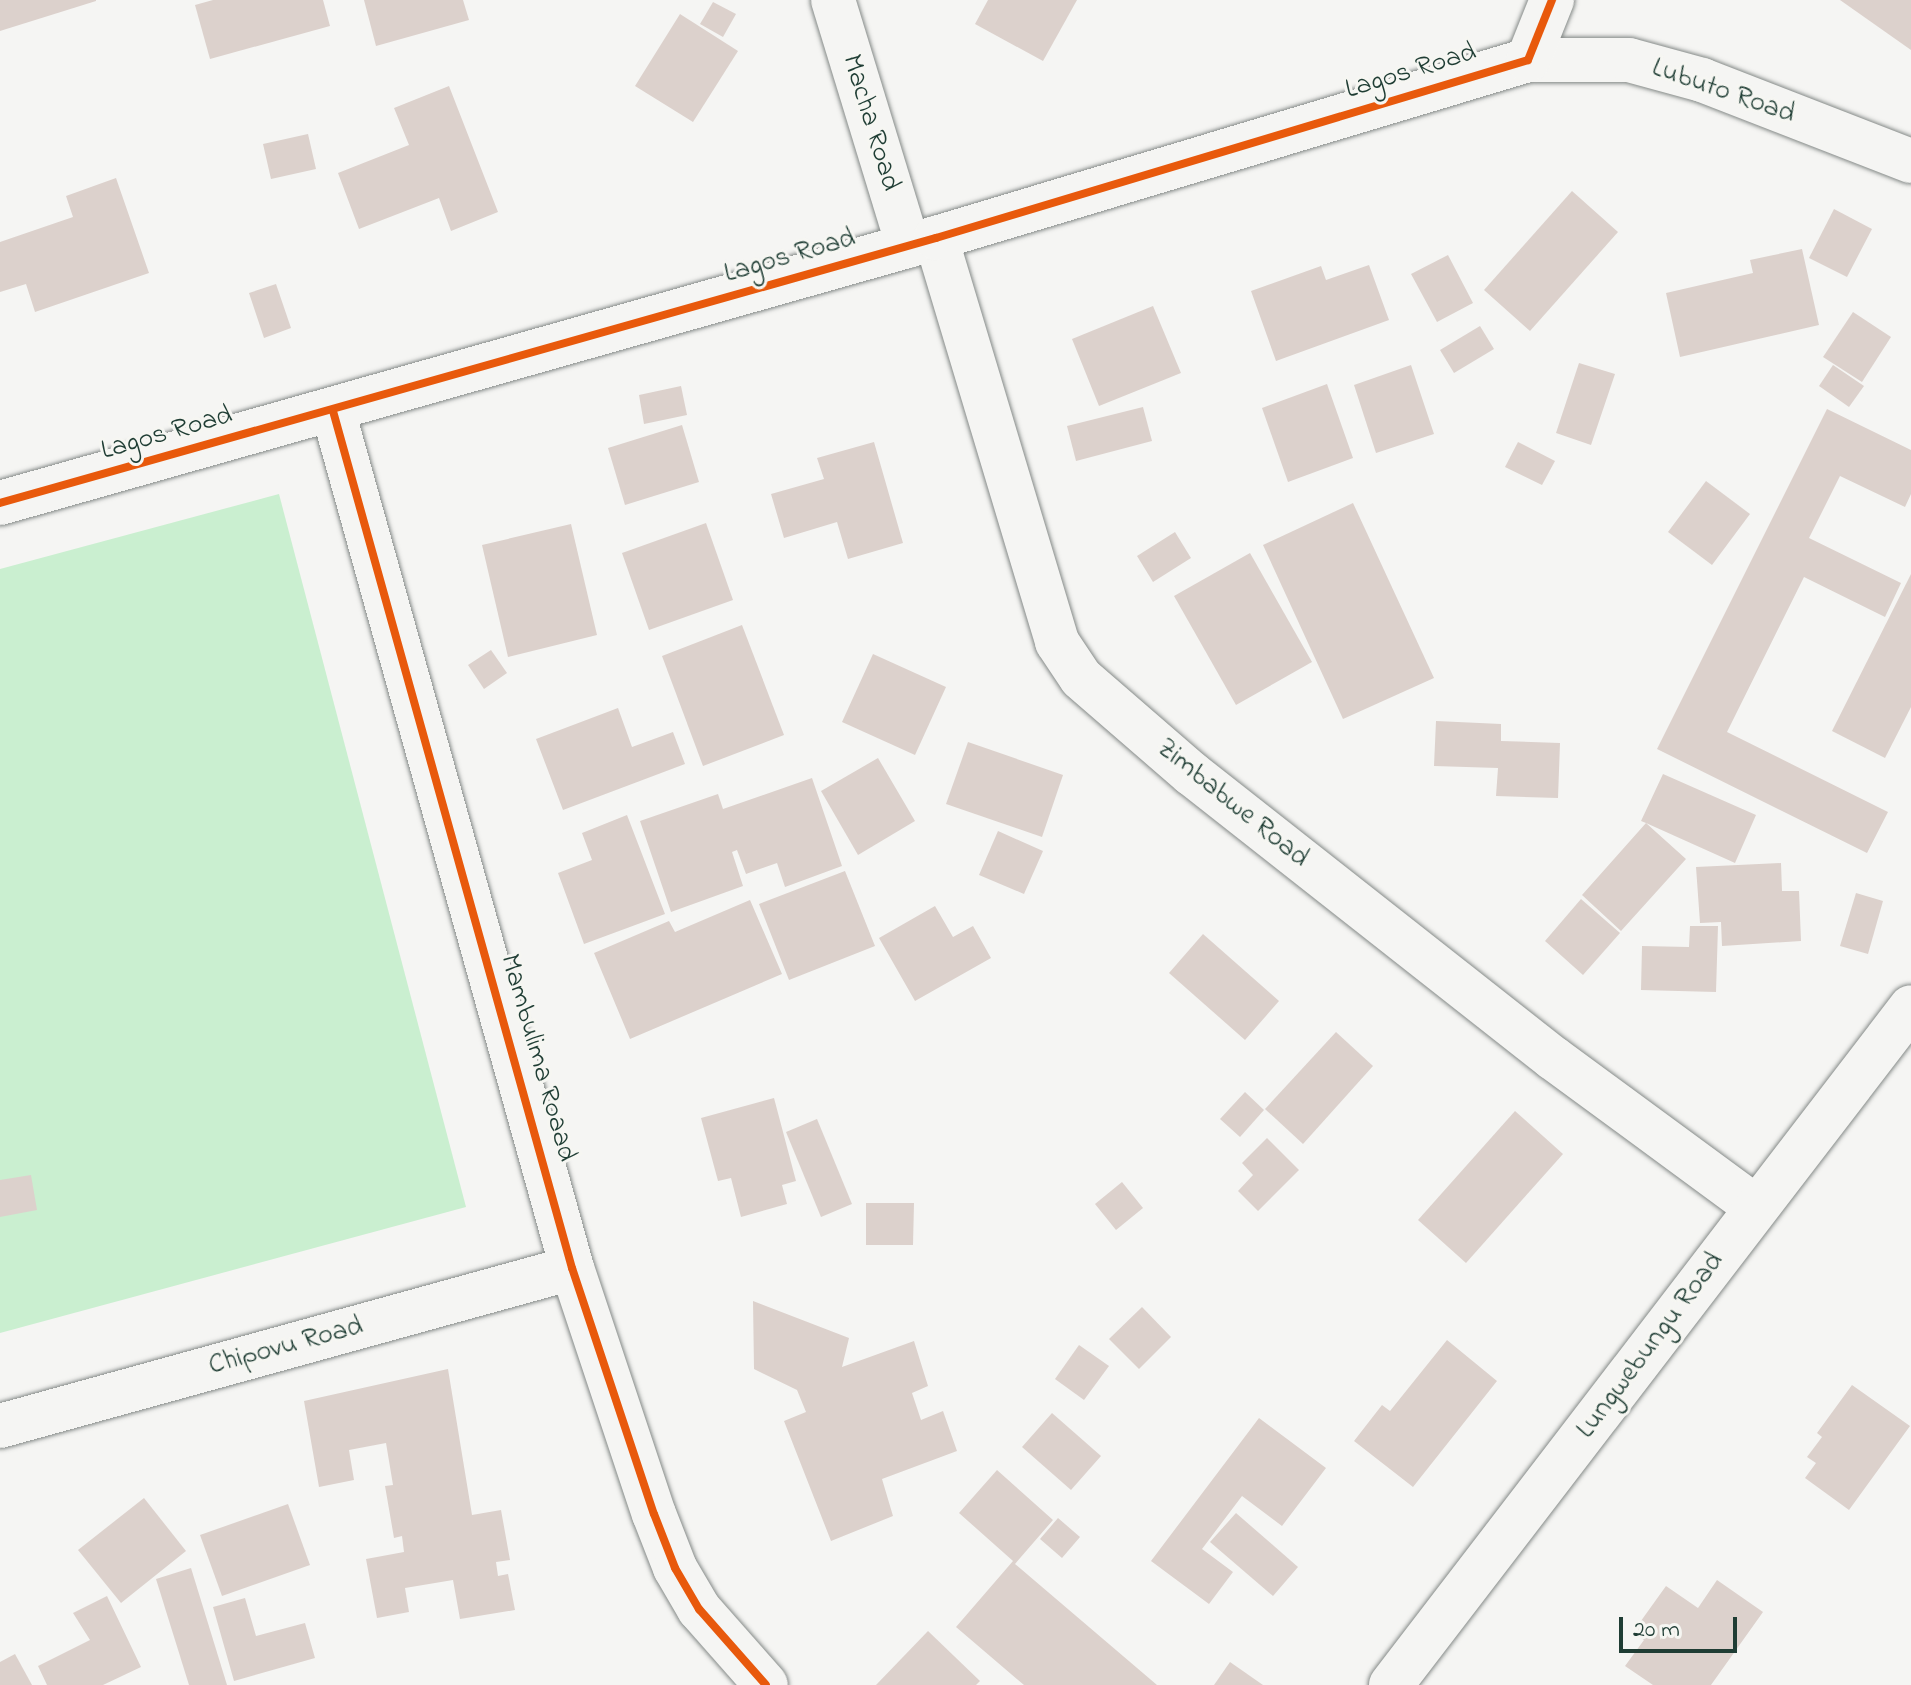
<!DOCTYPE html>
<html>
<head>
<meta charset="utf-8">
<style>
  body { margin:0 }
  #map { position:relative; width:1911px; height:1685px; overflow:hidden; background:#f5f5f3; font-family:"Indie Flower",sans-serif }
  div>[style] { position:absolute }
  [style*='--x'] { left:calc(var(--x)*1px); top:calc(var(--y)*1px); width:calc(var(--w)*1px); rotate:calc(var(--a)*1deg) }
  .green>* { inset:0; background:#caefd0 }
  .building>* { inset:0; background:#dcd1cc }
  .roads { filter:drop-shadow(0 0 2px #858a88) drop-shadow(0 0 2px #858a88) }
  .street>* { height:44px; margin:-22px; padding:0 22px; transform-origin:22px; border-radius:22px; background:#f5f5f3 }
  .cycleway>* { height:8px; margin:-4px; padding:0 4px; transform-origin:4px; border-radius:4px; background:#e8590c }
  span { translate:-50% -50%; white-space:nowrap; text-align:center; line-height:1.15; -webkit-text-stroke:6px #f6f6f2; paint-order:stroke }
  .street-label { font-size:28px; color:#1f3d34 }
  .scale { position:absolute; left:1619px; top:1617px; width:118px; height:36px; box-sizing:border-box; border:4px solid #1f3d34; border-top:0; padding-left:10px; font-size:24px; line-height:28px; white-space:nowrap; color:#1f3d34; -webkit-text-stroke:6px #f6f6f2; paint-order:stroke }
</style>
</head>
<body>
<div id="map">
  <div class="green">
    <div style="clip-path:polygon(279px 494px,466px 1207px,0 1333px,0 569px)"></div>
  </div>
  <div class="building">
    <div style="clip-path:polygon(0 0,96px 0,96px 1px,0 31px)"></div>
    <div style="clip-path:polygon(213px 0,323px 0,330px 26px,210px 59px,195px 5px)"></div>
    <div style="clip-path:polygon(364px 0,463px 0,469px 20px,376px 46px)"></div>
    <div style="clip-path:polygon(988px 0,1077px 0,1043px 61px,975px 24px)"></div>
    <div style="clip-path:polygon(1840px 0,1911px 0,1911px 50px)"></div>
    <div style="clip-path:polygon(713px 2px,736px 14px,723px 37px,700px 24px)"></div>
    <div style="clip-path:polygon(680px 14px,738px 51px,693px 122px,635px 86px)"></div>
    <div style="clip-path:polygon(449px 86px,498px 212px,451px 231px,439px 198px,359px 229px,338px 173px,409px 145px,394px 108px)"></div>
    <div style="clip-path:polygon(308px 134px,316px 169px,271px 179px,263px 144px)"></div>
    <div style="clip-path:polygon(116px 178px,149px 273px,35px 312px,26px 284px,0 292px,0 242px,73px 217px,66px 196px)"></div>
    <div style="clip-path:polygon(1572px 191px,1618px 232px,1530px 331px,1484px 290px)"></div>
    <div style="clip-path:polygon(1834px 209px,1872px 229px,1847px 277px,1809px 258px)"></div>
    <div style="clip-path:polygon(1802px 249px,1819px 325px,1680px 357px,1666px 293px,1753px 273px,1750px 260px)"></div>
    <div style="clip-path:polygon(1448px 255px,1473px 303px,1437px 322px,1411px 274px)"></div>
    <div style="clip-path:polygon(1369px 265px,1389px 320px,1276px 361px,1251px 291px,1321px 266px,1326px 280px)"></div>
    <div style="clip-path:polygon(276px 284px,291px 328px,264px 338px,249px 293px)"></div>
    <div style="clip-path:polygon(1153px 306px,1181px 373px,1099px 406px,1072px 339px)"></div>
    <div style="clip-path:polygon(1853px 312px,1891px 337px,1862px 382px,1823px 357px)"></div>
    <div style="clip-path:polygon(1480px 326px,1494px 349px,1454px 373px,1440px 350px)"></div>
    <div style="clip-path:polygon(1579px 363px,1615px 374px,1591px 445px,1556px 433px)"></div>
    <div style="clip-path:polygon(1411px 365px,1434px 434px,1376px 453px,1354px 385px)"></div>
    <div style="clip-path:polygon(1833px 365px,1864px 386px,1849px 407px,1819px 386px)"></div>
    <div style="clip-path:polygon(1327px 384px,1353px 458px,1288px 482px,1262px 408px)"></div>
    <div style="clip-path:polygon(681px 386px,687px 415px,644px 424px,639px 395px)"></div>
    <div style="clip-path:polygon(1143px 407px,1152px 441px,1076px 461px,1067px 426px)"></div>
    <div style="clip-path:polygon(1827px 409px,1911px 450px,1911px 494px,1905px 507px,1840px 476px,1809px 538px,1901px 583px,1885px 617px,1804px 577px,1727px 732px,1888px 812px,1867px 853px,1657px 749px)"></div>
    <div style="clip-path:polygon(682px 425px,699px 482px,625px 505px,608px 448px)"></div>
    <div style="clip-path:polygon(874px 442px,903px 543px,848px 559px,837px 522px,784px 538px,771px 494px,824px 479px,817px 458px)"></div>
    <div style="clip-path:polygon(1518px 442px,1555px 461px,1542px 485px,1505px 467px)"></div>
    <div style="clip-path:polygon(1706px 481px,1750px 514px,1712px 565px,1668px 532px)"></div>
    <div style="clip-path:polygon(1353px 503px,1434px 678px,1343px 719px,1263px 545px)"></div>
    <div style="clip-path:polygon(706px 523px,733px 600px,649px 630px,622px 553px)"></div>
    <div style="clip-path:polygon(571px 524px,597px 635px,508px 657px,482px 545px)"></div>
    <div style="clip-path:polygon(1175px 532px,1191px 558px,1153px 582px,1137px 556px)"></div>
    <div style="clip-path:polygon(1250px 553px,1312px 662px,1236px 705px,1174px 596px)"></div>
    <div style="clip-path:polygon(1911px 574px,1911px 707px,1885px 758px,1832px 731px)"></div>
    <div style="clip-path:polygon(742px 625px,784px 735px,703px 766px,662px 656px)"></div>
    <div style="clip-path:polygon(491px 650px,507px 673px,484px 689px,468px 665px)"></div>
    <div style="clip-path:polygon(873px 654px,946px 687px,915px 755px,842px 722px)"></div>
    <div style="clip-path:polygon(618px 708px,632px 747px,673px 732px,685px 764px,563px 810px,536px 739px)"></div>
    <div style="clip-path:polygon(1436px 721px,1501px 724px,1501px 741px,1560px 743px,1558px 798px,1496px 796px,1498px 768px,1434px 766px)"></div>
    <div style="clip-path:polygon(968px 742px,1063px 775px,1042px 837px,946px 804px)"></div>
    <div style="clip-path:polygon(878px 758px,915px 821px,858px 855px,821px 791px)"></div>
    <div style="clip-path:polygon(1663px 774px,1756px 815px,1735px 863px,1646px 823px,1686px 859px,1621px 931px,1582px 895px,1646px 823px,1641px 821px)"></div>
    <div style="clip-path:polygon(812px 778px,842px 866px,785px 887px,777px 863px,746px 874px,737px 850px,732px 852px,743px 886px,671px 912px,640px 821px,718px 794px,723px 809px)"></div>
    <div style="clip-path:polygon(627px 815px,665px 914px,584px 944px,558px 873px,592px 860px,582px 833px)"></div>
    <div style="clip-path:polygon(998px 831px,1043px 851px,1024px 894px,979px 875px)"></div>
    <div style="clip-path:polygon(1781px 863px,1782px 891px,1799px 891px,1801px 941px,1722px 946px,1721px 922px,1700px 923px,1696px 867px)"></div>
    <div style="clip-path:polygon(845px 871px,875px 946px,789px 980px,759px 904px)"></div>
    <div style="clip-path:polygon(1856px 893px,1883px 901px,1868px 954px,1840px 946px)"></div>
    <div style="clip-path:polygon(1581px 899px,1620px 933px,1583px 975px,1545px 941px)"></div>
    <div style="clip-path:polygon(750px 900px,782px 974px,630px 1039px,594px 953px,669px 921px,675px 932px)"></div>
    <div style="clip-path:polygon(935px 906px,953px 937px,973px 926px,991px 958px,915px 1001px,879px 938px)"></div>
    <div style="clip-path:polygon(1690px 926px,1718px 926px,1716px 992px,1641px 990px,1642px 946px,1689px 947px)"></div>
    <div style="clip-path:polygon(1203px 934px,1279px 1001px,1245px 1040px,1169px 973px)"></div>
    <div style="clip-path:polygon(1336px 1032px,1373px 1066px,1303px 1144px,1265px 1109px)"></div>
    <div style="clip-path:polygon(1245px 1092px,1264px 1110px,1240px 1137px,1220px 1119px)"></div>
    <div style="clip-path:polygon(774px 1098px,796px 1181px,782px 1185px,787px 1204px,741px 1217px,731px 1178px,718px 1181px,701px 1118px)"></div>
    <div style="clip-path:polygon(1515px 1111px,1563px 1154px,1466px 1263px,1418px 1220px)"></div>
    <div style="clip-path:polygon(817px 1119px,852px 1204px,821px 1217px,786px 1132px)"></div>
    <div style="clip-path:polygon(1267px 1138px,1299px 1170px,1258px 1211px,1238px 1191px,1253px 1175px,1242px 1163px)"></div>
    <div style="clip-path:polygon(31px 1175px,37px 1210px,0 1217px,0 1180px)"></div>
    <div style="clip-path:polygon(1122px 1182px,1143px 1208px,1116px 1230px,1095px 1204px)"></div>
    <div style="clip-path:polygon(866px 1203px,914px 1203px,913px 1245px,866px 1245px)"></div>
    <div style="clip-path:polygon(753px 1301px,849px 1338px,842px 1367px,914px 1341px,928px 1386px,912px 1393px,921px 1420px,943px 1411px,957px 1451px,882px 1479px,893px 1516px,831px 1541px,784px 1421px,806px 1412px,797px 1390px,754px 1369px)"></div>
    <div style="clip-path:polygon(1142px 1307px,1171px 1337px,1139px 1369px,1109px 1339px)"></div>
    <div style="clip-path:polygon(1447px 1340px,1497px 1381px,1413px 1487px,1354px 1441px,1382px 1405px,1390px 1411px)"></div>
    <div style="clip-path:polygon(1079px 1345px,1109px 1366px,1084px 1400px,1055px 1379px)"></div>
    <div style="clip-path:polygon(448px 1369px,472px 1515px,501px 1510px,510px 1560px,496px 1562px,498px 1576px,508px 1574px,515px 1610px,460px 1619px,453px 1580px,405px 1588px,409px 1612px,377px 1618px,366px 1559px,404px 1552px,402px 1536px,394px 1538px,385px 1486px,393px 1485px,386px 1443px,349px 1450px,354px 1480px,319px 1487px,304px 1401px)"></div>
    <div style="clip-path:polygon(1852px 1385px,1910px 1426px,1849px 1510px,1805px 1478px,1816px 1463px,1807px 1457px,1822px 1437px,1817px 1433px)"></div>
    <div style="clip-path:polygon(1052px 1413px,1101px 1456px,1071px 1490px,1022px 1447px)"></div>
    <div style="clip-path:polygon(1259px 1418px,1326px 1468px,1282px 1526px,1242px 1496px,1202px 1549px,1233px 1572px,1209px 1604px,1151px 1561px)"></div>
    <div style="clip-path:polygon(997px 1470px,1053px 1520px,1015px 1564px,1157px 1685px,1024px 1685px,956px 1627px,1013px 1561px,959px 1513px)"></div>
    <div style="clip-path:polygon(144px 1498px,186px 1551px,121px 1603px,78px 1550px)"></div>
    <div style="clip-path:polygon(288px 1504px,310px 1565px,222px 1596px,200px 1535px)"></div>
    <div style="clip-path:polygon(1236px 1513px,1298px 1567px,1273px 1596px,1210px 1542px)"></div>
    <div style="clip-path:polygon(1058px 1518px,1080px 1537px,1062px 1558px,1040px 1539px)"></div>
    <div style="clip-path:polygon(191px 1568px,227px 1685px,189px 1685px,156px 1579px)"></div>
    <div style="clip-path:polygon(1717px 1580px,1763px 1612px,1711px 1685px,1653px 1685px,1625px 1666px,1644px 1640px,1633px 1632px,1666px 1586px,1698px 1608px)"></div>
    <div style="clip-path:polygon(107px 1596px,141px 1667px,103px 1685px,47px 1685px,38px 1666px,90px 1640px,73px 1613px)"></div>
    <div style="clip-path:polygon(245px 1598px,256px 1636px,305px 1623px,315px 1658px,234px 1681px,213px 1607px)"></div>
    <div style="clip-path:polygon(928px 1631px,980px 1681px,976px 1685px,876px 1685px)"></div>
    <div style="clip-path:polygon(15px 1654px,32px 1685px,0 1685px,0 1662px)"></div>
    <div style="clip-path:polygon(1230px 1662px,1263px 1685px,1214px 1685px)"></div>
  </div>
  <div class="roads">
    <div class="street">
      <div style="--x:833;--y:0;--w:257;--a:73"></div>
      <div style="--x:1528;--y:60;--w:101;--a:0"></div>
      <div style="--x:1629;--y:60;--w:76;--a:15.3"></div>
      <div style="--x:1702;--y:80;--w:224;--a:21.2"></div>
      <div style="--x:936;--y:238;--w:422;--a:73.3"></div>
      <div style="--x:1057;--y:642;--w:43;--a:56.3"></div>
      <div style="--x:1081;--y:678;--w:147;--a:40.9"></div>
      <div style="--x:1192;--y:774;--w:459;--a:38.2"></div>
      <div style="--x:1553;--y:1058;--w:252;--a:36.3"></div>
      <div style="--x:333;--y:411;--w:890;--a:74.42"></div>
      <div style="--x:572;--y:1268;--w:259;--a:71.6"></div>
      <div style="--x:654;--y:1514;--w:58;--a:68.7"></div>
      <div style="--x:675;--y:1568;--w:48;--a:59.7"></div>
      <div style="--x:699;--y:1609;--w:101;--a:48.6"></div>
      <div style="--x:0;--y:503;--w:973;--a:-15.81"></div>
      <div style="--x:936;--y:238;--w:618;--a:-16.73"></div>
      <div style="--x:1528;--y:60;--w:65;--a:-68.2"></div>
      <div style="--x:0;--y:1426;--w:593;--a:-15.44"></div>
      <div style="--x:1391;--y:1685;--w:854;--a:-52.51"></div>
    </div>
  </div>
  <div class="cycleway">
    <div style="--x:333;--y:411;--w:890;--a:74.42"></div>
    <div style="--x:572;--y:1268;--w:259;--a:71.6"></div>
    <div style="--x:654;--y:1514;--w:58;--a:68.7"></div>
    <div style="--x:675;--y:1568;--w:48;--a:59.7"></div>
    <div style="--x:699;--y:1609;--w:101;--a:48.6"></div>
    <div style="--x:0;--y:503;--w:973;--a:-15.81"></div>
    <div style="--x:936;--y:238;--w:618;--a:-16.73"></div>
    <div style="--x:1528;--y:60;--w:65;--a:-68.2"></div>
  </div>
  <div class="street-label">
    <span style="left:1411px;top:72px;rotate:-17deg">Lagos Road</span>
    <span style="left:1723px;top:92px;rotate:19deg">Lubuto Road</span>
    <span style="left:870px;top:123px;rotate:73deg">Macha Road</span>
    <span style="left:790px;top:257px;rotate:-16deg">Lagos Road</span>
    <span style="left:167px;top:434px;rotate:-16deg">Lagos Road</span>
    <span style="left:1232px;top:804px;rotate:39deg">Zimbabwe Road</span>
    <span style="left:537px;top:1058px;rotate:74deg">Mambulima Roaad</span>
    <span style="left:1651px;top:1346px;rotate:-53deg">Lungwebungu Road</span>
    <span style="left:286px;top:1347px;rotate:-15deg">Chipovu Road</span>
  </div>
  <div class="scale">20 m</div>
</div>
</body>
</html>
